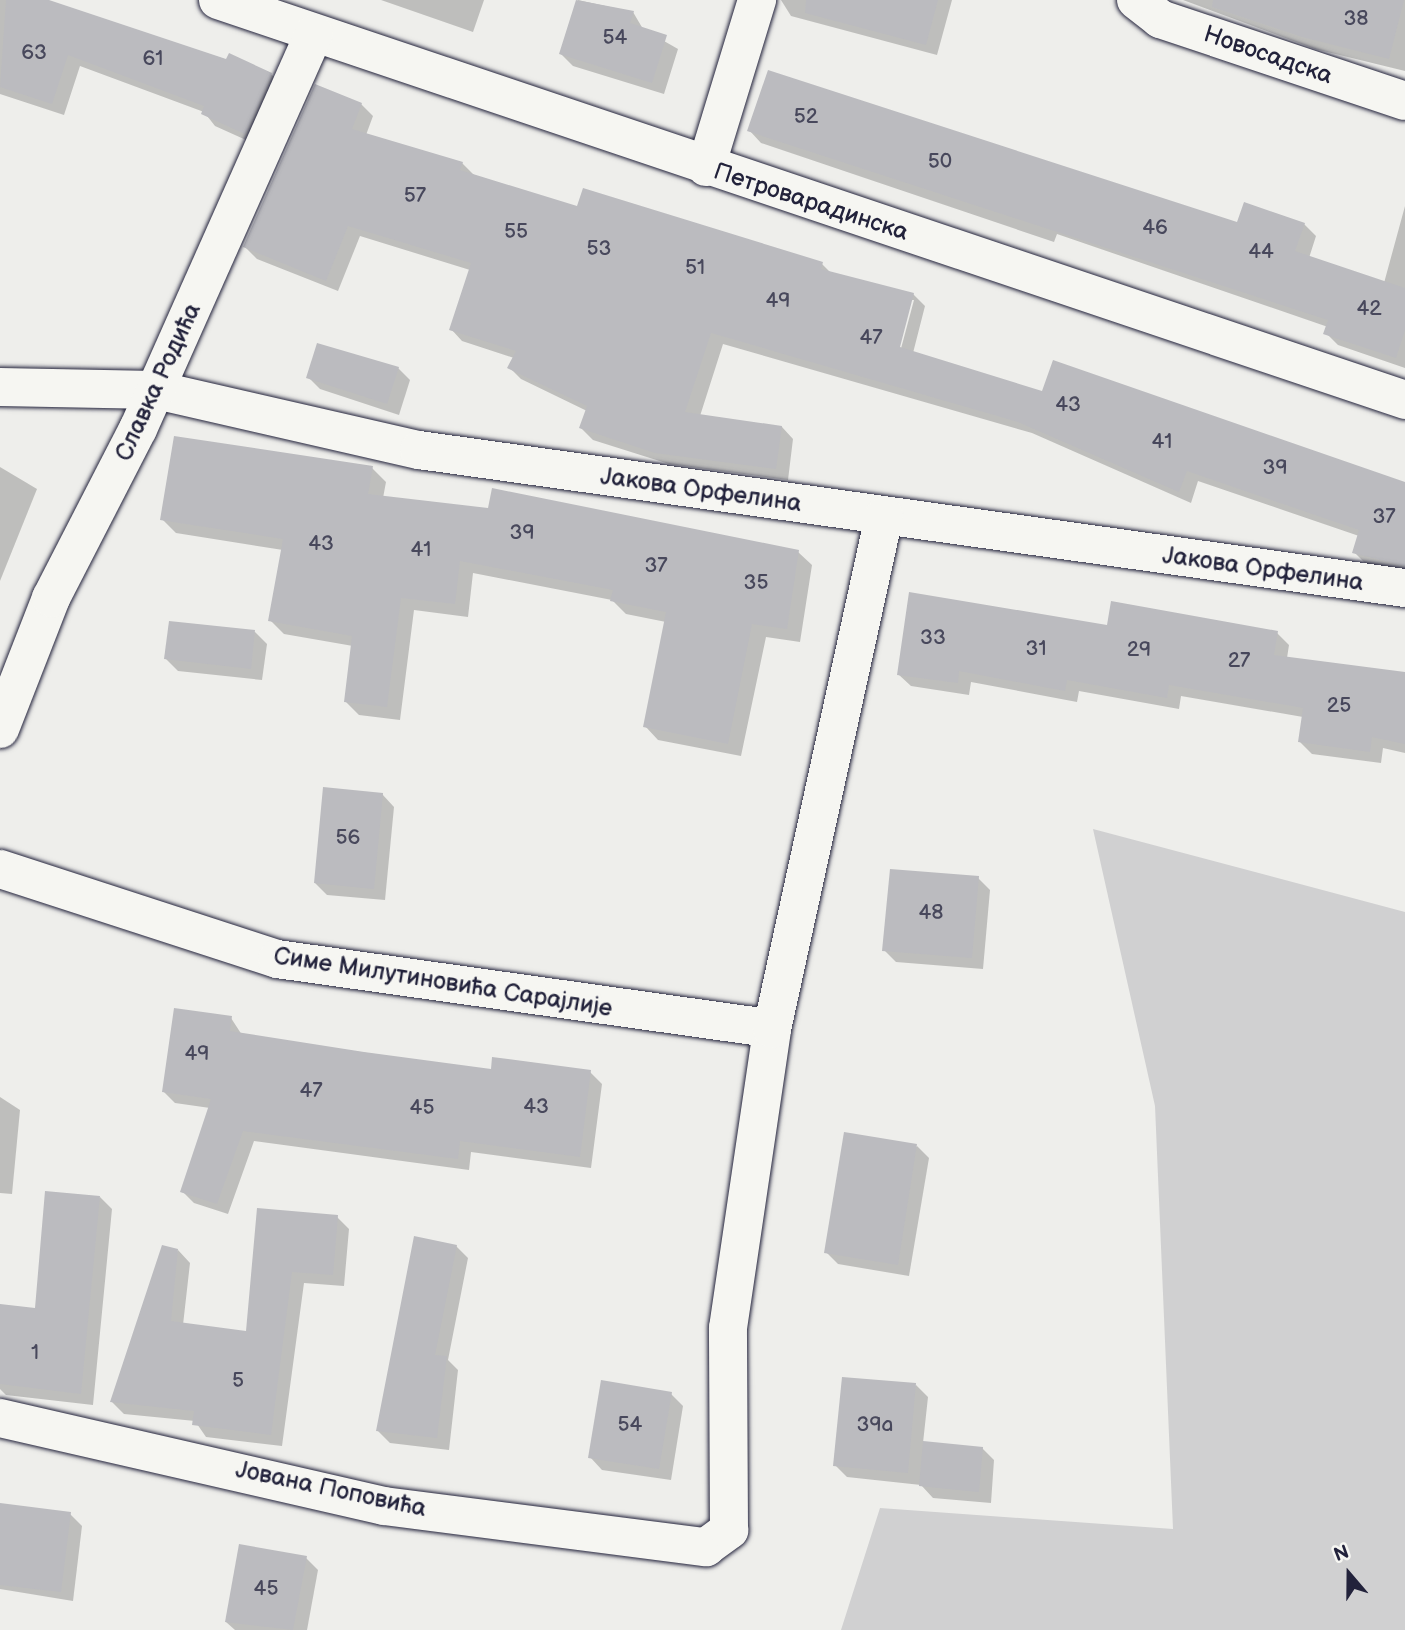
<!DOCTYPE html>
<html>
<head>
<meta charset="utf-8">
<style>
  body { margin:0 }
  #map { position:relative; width:1405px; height:1630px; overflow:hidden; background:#eeeeeb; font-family:"Balsamiq Sans",sans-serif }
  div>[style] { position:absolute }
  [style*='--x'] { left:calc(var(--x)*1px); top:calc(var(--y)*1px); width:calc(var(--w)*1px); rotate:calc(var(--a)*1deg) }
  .green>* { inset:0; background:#d0d0d1 }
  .shadow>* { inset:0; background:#0003 }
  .building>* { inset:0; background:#bbbbbf }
  .roads { filter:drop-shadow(0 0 2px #22223b) drop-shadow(0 0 2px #22223b) }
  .minor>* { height:38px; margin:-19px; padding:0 19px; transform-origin:19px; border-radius:19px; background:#f6f6f2 }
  span { translate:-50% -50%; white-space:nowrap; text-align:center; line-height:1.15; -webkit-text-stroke:5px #f6f6f2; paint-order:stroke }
  .number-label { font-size:21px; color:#48485c }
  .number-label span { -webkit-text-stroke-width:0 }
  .street-label { font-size:24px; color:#22223b }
  .north { position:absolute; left:1314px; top:1539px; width:70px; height:70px; -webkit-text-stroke:5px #f6f6f2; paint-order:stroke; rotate:340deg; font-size:19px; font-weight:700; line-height:28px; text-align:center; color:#22223b }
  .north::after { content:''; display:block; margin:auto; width:24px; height:32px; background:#22223b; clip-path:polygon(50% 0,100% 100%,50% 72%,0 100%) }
</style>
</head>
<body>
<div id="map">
  <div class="green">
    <div style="clip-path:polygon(1093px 829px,1405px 912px,1405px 1630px,841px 1630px,880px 1508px,1173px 1529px,1155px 1106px)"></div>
  </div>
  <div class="shadow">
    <div style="clip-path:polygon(0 0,41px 0,271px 74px,283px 86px,257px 145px,215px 126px,204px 112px,80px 66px,64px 115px,0 94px)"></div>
    <div style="clip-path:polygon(381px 0,484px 0,473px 32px)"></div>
    <div style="clip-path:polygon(578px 0,633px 12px,643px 29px,678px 49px,664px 94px,573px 66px,561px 54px)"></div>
    <div style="clip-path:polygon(781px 0,952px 0,937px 55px,791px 16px)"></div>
    <div style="clip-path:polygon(1183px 0,1405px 0,1405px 71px,1315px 49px)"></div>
    <div style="clip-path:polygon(evenodd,361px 104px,373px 116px,366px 135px,462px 163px,474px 175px,578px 208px,822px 264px,832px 274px,913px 294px,925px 306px,913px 353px,1043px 393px,1405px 483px,1405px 576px,1366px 564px,1354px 552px,1359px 536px,1198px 481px,1191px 503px,1032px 433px,723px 344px,700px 416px,782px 427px,793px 439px,788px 480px,669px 464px,593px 440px,581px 428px,587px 411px,521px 379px,509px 367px,514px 358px,462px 341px,451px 329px,470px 270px,360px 236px,338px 291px,257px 259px,245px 247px,361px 104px,910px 300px,914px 300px,899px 356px,896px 355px,910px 300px)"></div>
    <div style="clip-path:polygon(749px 130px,1238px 224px,1304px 224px,1316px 236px,1309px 258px,1384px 283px,1405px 206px,1405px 368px,1338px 345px,1326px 333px,1328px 327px,1057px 234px,1054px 242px,761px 143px)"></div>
    <div style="clip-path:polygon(398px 368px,410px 380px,399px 415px,320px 389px,308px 377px)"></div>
    <div style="clip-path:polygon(0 467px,37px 489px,0 581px)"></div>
    <div style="clip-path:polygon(372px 468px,386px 482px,383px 498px,798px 552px,812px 565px,800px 642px,766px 637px,741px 756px,658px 740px,645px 726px,666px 622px,626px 614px,612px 600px,473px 573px,468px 617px,414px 610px,400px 720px,359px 715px,346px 702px,353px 646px,284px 634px,270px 620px,283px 550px,176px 533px,162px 519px)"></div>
    <div style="clip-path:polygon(1109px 627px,1277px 633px,1289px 645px,1287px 658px,1405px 675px,1405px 753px,1383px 748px,1381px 763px,1312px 754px,1300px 742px,1303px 717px,1181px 696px,1179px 709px,1079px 691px,1077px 702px,971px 682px,969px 695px,911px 686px,898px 674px)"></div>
    <div style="clip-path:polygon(255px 632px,267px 644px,262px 680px,178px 671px,166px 659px)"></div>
    <div style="clip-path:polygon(382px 794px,394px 807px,385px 900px,327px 895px,315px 883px)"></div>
    <div style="clip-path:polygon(978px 878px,990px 890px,983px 969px,896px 962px,884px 950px)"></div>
    <div style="clip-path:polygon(231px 1018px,242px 1035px,492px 1071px,590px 1072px,602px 1084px,591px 1168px,471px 1152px,469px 1170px,254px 1141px,228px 1214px,194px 1203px,182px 1191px,210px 1108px,175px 1103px,163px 1091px)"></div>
    <div style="clip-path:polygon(0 1097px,20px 1110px,12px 1194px,0 1193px)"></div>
    <div style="clip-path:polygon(917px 1146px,929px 1158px,909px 1276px,838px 1264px,826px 1252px)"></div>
    <div style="clip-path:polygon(100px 1197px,112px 1209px,93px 1405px,6px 1395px,0 1389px,0 1336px,36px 1310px)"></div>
    <div style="clip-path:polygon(258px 1210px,337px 1217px,349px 1229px,344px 1286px,304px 1283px,282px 1446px,206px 1437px,195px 1421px,124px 1414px,112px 1402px,178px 1250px,190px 1263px,183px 1325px,247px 1333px)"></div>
    <div style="clip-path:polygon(456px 1246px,468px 1258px,448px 1360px,458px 1370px,449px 1450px,390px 1443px,378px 1431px)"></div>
    <div style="clip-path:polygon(916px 1385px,928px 1397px,923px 1443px,982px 1448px,994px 1460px,991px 1503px,933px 1498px,921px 1485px,847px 1477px,835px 1465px)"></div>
    <div style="clip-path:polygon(671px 1394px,683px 1406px,671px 1480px,602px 1470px,590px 1457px)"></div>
    <div style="clip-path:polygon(0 1505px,70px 1514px,82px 1526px,73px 1601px,0 1589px)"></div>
    <div style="clip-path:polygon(306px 1558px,318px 1570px,307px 1630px,235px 1630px,226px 1622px)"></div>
  </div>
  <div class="building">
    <div style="clip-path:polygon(6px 0,49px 0,226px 59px,229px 53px,272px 73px,245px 134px,201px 114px,204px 106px,68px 55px,52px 104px,0 87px)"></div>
    <div style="clip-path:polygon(576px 0,634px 11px,630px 23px,667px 35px,652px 83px,559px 54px)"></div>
    <div style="clip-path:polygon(806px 0,938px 0,926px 45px,805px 13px)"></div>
    <div style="clip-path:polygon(1213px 0,1404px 0,1389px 59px,1302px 37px,1212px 7px)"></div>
    <div style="clip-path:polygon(768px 70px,1237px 222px,1244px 202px,1305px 223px,1295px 251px,1405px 288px,1405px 330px,1396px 358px,1323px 334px,1328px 320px,747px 131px)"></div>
    <div style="clip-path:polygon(315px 84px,362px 103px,352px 129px,463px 162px,460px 170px,577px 206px,583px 188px,823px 262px,821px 269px,914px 293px,900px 347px,1042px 391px,1053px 360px,1405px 482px,1405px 566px,1352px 553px,1359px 530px,1187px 471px,1179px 492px,1018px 422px,711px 333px,685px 412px,782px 426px,776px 469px,655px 453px,579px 428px,587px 406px,507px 368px,516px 351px,449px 330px,471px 263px,348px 226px,326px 281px,243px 247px)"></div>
    <div style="clip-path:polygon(317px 343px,399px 367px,387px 404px,306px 378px)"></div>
    <div style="clip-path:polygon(174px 436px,373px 466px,368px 494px,488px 508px,492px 488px,799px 550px,787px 629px,752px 624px,728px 744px,643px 727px,666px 612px,610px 601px,613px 590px,460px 561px,455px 604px,401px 598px,387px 707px,344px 702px,352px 636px,268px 621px,283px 539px,160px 520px)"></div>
    <div style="clip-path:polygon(909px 592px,1107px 625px,1111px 601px,1278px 631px,1274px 655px,1405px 672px,1405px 744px,1372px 737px,1370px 752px,1298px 742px,1303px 708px,1169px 685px,1167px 698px,1067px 680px,1065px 691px,959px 671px,958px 683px,897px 675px)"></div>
    <div style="clip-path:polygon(169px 621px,255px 630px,251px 669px,164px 659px)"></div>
    <div style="clip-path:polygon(323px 787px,383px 793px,374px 889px,314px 883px)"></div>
    <div style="clip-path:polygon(890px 869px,979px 876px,972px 958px,882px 951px)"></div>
    <div style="clip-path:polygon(174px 1008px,232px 1016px,230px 1031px,364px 1052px,491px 1069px,492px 1057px,591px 1070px,580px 1157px,460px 1141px,458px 1159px,243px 1131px,217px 1204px,180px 1192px,211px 1099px,162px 1092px)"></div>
    <div style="clip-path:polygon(844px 1132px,917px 1144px,898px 1265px,824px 1253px)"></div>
    <div style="clip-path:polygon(45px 1191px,100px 1196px,81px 1394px,0 1384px,0 1304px,35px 1308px)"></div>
    <div style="clip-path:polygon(257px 1208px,338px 1215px,333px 1275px,292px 1272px,271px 1435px,192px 1425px,194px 1411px,110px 1402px,162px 1245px,178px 1249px,171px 1321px,246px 1331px)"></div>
    <div style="clip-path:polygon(414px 1236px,457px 1245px,435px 1355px,447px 1356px,437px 1438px,376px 1431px)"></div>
    <div style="clip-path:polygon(842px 1377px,916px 1383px,908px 1473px,833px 1466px)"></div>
    <div style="clip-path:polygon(601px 1380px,672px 1392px,659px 1469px,588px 1458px)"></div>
    <div style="clip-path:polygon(923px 1441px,983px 1447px,979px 1492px,919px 1486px)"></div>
    <div style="clip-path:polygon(0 1503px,71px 1512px,61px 1592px,0 1585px)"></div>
    <div style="clip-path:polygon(239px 1544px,307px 1556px,293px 1630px,225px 1622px)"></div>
  </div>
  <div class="roads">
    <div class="minor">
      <div style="--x:218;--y:0;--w:1253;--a:18.62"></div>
      <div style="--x:1136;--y:0;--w:31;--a:38"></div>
      <div style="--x:1160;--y:19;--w:258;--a:18.5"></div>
      <div style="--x:706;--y:167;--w:175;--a:-73"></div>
      <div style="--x:0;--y:387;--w:156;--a:1.1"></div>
      <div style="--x:156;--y:390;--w:270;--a:12.9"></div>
      <div style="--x:419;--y:450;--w:996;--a:7.97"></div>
      <div style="--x:0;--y:729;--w:141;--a:-68.7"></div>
      <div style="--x:51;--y:598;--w:190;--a:-62.8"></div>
      <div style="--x:138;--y:429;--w:433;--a:-66"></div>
      <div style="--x:0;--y:869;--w:291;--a:18"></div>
      <div style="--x:277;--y:959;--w:500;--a:8"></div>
      <div style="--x:0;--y:1418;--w:394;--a:12.9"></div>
      <div style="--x:384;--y:1506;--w:325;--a:7.3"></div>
      <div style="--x:706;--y:1547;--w:29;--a:-36"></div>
      <div style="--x:729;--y:1530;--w:202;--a:-90.3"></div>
      <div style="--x:728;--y:1328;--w:302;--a:-81.6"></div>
      <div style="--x:772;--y:1029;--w:525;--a:-77.68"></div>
    </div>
  </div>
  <div class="number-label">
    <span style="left:1356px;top:19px">38</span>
    <span style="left:615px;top:38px">54</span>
    <span style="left:34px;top:53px">63</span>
    <span style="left:153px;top:59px">61</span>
    <span style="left:806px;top:117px">52</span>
    <span style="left:940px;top:162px">50</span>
    <span style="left:415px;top:196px">57</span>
    <span style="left:1155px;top:228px">46</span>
    <span style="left:516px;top:232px">55</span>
    <span style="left:599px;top:249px">53</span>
    <span style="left:1261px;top:252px">44</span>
    <span style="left:695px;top:268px">51</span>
    <span style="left:778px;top:301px">49</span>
    <span style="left:1369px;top:309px">42</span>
    <span style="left:871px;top:338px">47</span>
    <span style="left:1068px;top:405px">43</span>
    <span style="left:1162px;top:442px">41</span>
    <span style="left:1275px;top:468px">39</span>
    <span style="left:1384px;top:517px">37</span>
    <span style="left:522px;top:533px">39</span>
    <span style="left:321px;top:544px">43</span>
    <span style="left:421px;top:550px">41</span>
    <span style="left:656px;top:566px">37</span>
    <span style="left:756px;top:583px">35</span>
    <span style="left:933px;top:638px">33</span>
    <span style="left:1036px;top:649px">31</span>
    <span style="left:1139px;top:650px">29</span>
    <span style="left:1239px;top:661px">27</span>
    <span style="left:1339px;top:706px">25</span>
    <span style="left:348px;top:838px">56</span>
    <span style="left:931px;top:913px">48</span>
    <span style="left:197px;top:1054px">49</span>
    <span style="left:311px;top:1091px">47</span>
    <span style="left:536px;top:1107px">43</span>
    <span style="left:422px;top:1108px">45</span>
    <span style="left:35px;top:1353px">1</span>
    <span style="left:238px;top:1381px">5</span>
    <span style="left:630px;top:1425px">54</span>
    <span style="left:875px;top:1425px">39a</span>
    <span style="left:266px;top:1589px">45</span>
  </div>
  <div class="street-label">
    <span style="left:1268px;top:55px;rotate:19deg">Новосадска</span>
    <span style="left:811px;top:202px;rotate:18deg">Петроварадинска</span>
    <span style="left:158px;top:382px;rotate:-65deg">Славка Родића</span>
    <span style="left:701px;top:490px;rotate:8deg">Јакова Орфелина</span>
    <span style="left:1263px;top:569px;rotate:8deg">Јакова Орфелина</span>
    <span style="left:443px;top:982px;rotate:9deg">Симе Милутиновића Сарајлије</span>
    <span style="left:331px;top:1489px;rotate:12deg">Јована Поповића</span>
  </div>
  <div class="north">N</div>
</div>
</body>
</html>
